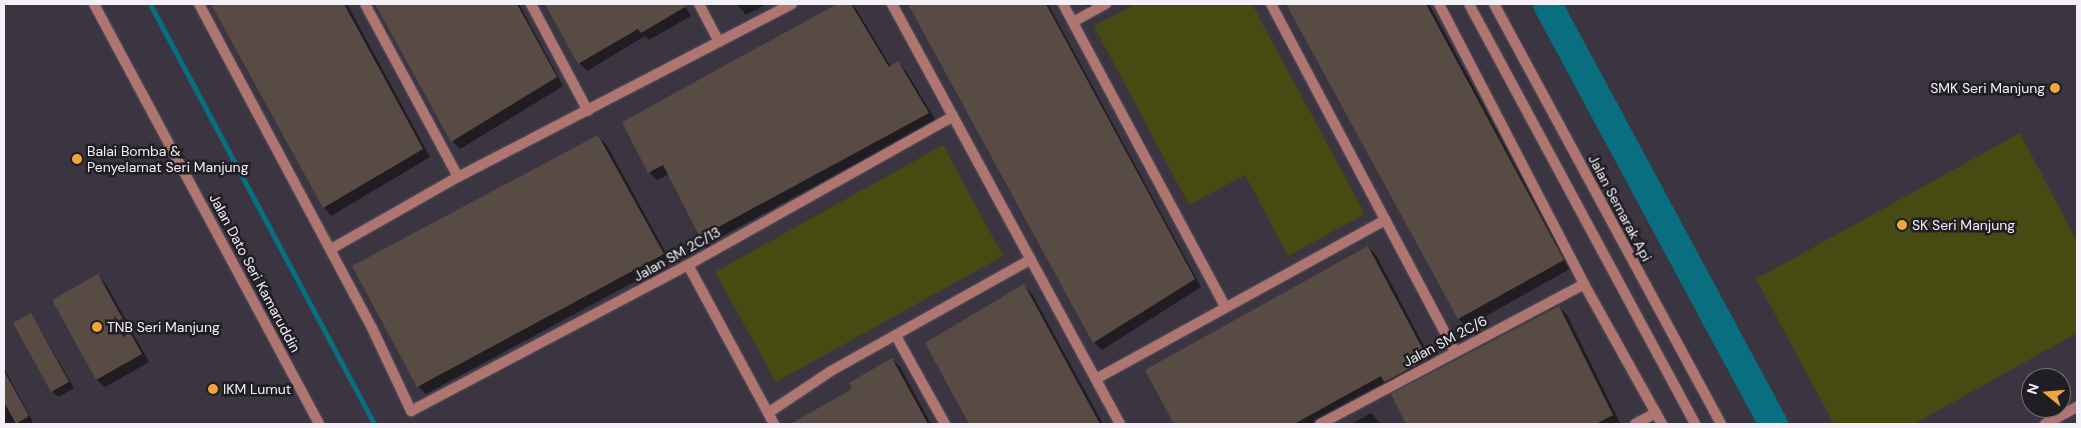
<!DOCTYPE html>
<html>
<head>
<meta charset="utf-8">
<style>
  body { margin:0 }
  #map { position:relative; width:2081px; height:428px; overflow:hidden; background:#3a3541; font-family:"DM Sans",sans-serif }
  div>[style] { position:absolute }
  [style*='--x'] { left:calc(var(--x)*1px); top:calc(var(--y)*1px); width:calc(var(--w)*1px); rotate:calc(var(--a)*1deg) }
  .green>* { inset:0; background:#474a11 }
  .shadow>* { inset:0; background:#0007 }
  .stream>* { height:5px; margin:-2.5px; padding:0 2.5px; transform-origin:2.5px; border-radius:2.5px; background:#096e80 }
  .river>* { height:29px; margin:-14.5px; padding:0 14.5px; transform-origin:14.5px; border-radius:14.5px; background:#096e80 }
  .building>* { inset:0; background:#584b44 }
  .roads { filter:drop-shadow(0 0 1px #58535e) drop-shadow(0 0 1px #58535e) }
  .minor>* { height:10px; margin:-5px; padding:0 5px; transform-origin:5px; border-radius:5px; background:#af7570 }
  .tertiary>* { height:10px; margin:-5px; padding:0 5px; transform-origin:5px; border-radius:5px; background:#af7570 }
  .dots>* { width:14px; height:14px; translate:-50% -50%; box-sizing:border-box; border:2px solid #201e23; border-radius:50% }
  span { translate:-50% -50%; white-space:nowrap; text-align:center; line-height:1.15; -webkit-text-stroke:5px #201e23; paint-order:stroke }
  .poi-label { font-size:14px; color:#f3f0f7 }
  .right { translate:-100% -50%; text-align:right }
  .left { translate:0 -50%; text-align:left }
  .street-label { font-size:14px; color:#f3f0f7 }
  .frame { position:absolute; inset:0; border:5px solid #f3f0f7; pointer-events:none }
  .north { position:absolute; left:2021px; top:368px; width:50px; height:50px; box-sizing:border-box; background:#201e23; border:1px solid #747278; border-radius:50%; rotate:287deg; font-size:14px; font-weight:700; line-height:20px; text-align:center; color:#f3f0f7 }
  .north::after { content:''; display:block; margin:auto; width:18px; height:22px; background:#efa73d; clip-path:polygon(50% 0,100% 100%,50% 72%,0 100%) }
</style>
</head>
<body>
<div id="map">
  <div class="green">
    <div style="clip-path:polygon(1135px 4px,1252px 4px,1365px 214px,1288px 256px,1245px 175px,1189px 205px,1094px 26px)"></div>
    <div style="clip-path:polygon(2020px 133px,2077px 242px,2077px 333px,1914px 424px,1834px 424px,1756px 279px)"></div>
    <div style="clip-path:polygon(943px 145px,1003px 256px,776px 382px,715px 272px)"></div>
  </div>
  <div class="shadow">
    <div style="clip-path:polygon(212px 4px,347px 4px,430px 157px,331px 216px,324px 208px)"></div>
    <div style="clip-path:polygon(377px 4px,519px 4px,563px 86px,460px 149px,452px 141px)"></div>
    <div style="clip-path:polygon(547px 4px,684px 4px,691px 16px,649px 40px,645px 36px,587px 71px,579px 63px)"></div>
    <div style="clip-path:polygon(737px 4px,767px 4px,746px 15px)"></div>
    <div style="clip-path:polygon(839px 4px,851px 4px,855px 7px,891px 67px,898px 63px,906px 71px,936px 121px,708px 244px,701px 236px,669px 174px,657px 180px,649px 172px,623px 122px)"></div>
    <div style="clip-path:polygon(910px 4px,1048px 4px,1201px 287px,1102px 350px,1094px 342px)"></div>
    <div style="clip-path:polygon(1085px 4px,1097px 4px,1089px 8px)"></div>
    <div style="clip-path:polygon(1287px 4px,1429px 4px,1571px 268px,1467px 327px,1459px 319px)"></div>
    <div style="clip-path:polygon(598px 136px,606px 144px,671px 262px,426px 394px,418px 386px,354px 266px)"></div>
    <div style="clip-path:polygon(1368px 247px,1376px 255px,1435px 367px,1316px 424px,1175px 424px,1147px 371px)"></div>
    <div style="clip-path:polygon(98px 276px,106px 284px,149px 362px,105px 387px,97px 380px,54px 301px)"></div>
    <div style="clip-path:polygon(1024px 286px,1032px 294px,1103px 424px,970px 424px,927px 343px)"></div>
    <div style="clip-path:polygon(1559px 307px,1567px 315px,1620px 423px,1408px 424px,1392px 395px)"></div>
    <div style="clip-path:polygon(31px 314px,74px 388px,58px 397px,52px 391px)"></div>
    <div style="clip-path:polygon(892px 359px,900px 367px,931px 424px,796px 424px,854px 389px)"></div>
    <div style="clip-path:polygon(4px 368px,33px 422px,29px 424px,4px 424px)"></div>
    <div style="clip-path:polygon(1371px 413px,1381px 424px,1351px 424px)"></div>
  </div>
  <div class="stream">
    <div style="--x:150;--y:4;--w:476;--a:61.9"></div>
  </div>
  <div class="river">
    <div style="--x:1547;--y:4;--w:477;--a:61.7"></div>
  </div>
  <div class="building">
    <div style="clip-path:polygon(211px 4px,344px 4px,423px 149px,323px 208px)"></div>
    <div style="clip-path:polygon(375px 4px,517px 4px,557px 77px,451px 142px)"></div>
    <div style="clip-path:polygon(545px 4px,690px 4px,641px 33px,638px 29px,578px 64px)"></div>
    <div style="clip-path:polygon(837px 4px,851px 4px,889px 67px,898px 61px,929px 113px,700px 237px,663px 165px,648px 173px,622px 122px)"></div>
    <div style="clip-path:polygon(908px 4px,1046px 4px,1195px 279px,1093px 343px)"></div>
    <div style="clip-path:polygon(1286px 4px,1426px 4px,1564px 260px,1458px 319px)"></div>
    <div style="clip-path:polygon(598px 135px,664px 254px,417px 387px,352px 266px)"></div>
    <div style="clip-path:polygon(1368px 246px,1428px 359px,1384px 382px,1381px 376px,1294px 424px,1174px 424px,1145px 370px)"></div>
    <div style="clip-path:polygon(98px 274px,142px 354px,96px 380px,52px 300px)"></div>
    <div style="clip-path:polygon(1024px 284px,1100px 424px,969px 424px,925px 343px)"></div>
    <div style="clip-path:polygon(1559px 306px,1613px 415px,1596px 424px,1406px 424px,1391px 394px)"></div>
    <div style="clip-path:polygon(31px 313px,69px 382px,51px 392px,13px 323px)"></div>
    <div style="clip-path:polygon(892px 358px,928px 424px,790px 424px,852px 389px,849px 383px)"></div>
    <div style="clip-path:polygon(4px 371px,29px 416px,16px 424px,4px 402px)"></div>
  </div>
  <div class="roads">
    <div class="minor">
      <div style="--x:199;--y:4;--w:367;--a:61.9"></div>
      <div style="--x:372;--y:328;--w:92;--a:64.8"></div>
      <div style="--x:411;--y:411;--w:313;--a:-27.8"></div>
      <div style="--x:688;--y:265;--w:304;--a:-29.3"></div>
      <div style="--x:365;--y:4;--w:196;--a:61.7"></div>
      <div style="--x:531;--y:4;--w:121;--a:62"></div>
      <div style="--x:699;--y:4;--w:43;--a:62.2"></div>
      <div style="--x:892;--y:4;--w:478;--a:61.5"></div>
      <div style="--x:1063;--y:4;--w:343;--a:61.8"></div>
      <div style="--x:1271;--y:4;--w:391;--a:62.1"></div>
      <div style="--x:1439;--y:4;--w:315;--a:62.6"></div>
      <div style="--x:1584;--y:284;--w:160;--a:60.9"></div>
      <div style="--x:1073;--y:22;--w:38;--a:-29"></div>
      <div style="--x:331;--y:249;--w:146;--a:-29.6"></div>
      <div style="--x:458;--y:177;--w:376;--a:-27.4"></div>
      <div style="--x:688;--y:265;--w:181;--a:61.6"></div>
      <div style="--x:896;--y:336;--w:101;--a:60.9"></div>
      <div style="--x:1096;--y:379;--w:330;--a:-28.8"></div>
      <div style="--x:768;--y:413;--w:76;--a:-33.7"></div>
      <div style="--x:831;--y:371;--w:229;--a:-29.2"></div>
      <div style="--x:1320;--y:424;--w:299;--a:-27.9"></div>
      <div style="--x:1635;--y:424;--w:24;--a:-28"></div>
    </div>
    <div class="tertiary">
      <div style="--x:94;--y:4;--w:476;--a:61.8"></div>
      <div style="--x:1469;--y:4;--w:477;--a:61.7"></div>
      <div style="--x:1494;--y:4;--w:477;--a:61.6"></div>
      <div style="--x:2045;--y:424;--w:36;--a:-28"></div>
    </div>
  </div>
  <div class="dots">
    <div style="left:2055px;top:88px;background:#efa73d"></div>
    <div style="left:77px;top:159px;background:#efa73d"></div>
    <div style="left:1902px;top:225px;background:#efa73d"></div>
    <div style="left:97px;top:327px;background:#efa73d"></div>
    <div style="left:213px;top:389px;background:#efa73d"></div>
  </div>
  <div class="poi-label">
    <span class="right" style="left:2045px;top:88px">SMK Seri Manjung</span>
    <span class="left" style="left:87px;top:159px">Balai Bomba &amp;<br>Penyelamat Seri Manjung</span>
    <span class="left" style="left:1912px;top:225px">SK Seri Manjung</span>
    <span class="left" style="left:107px;top:327px">TNB Seri Manjung</span>
    <span class="left" style="left:223px;top:389px">IKM Lumut</span>
  </div>
  <div class="street-label">
    <span style="left:1620px;top:208px;rotate:62deg">Jalan Semarak Api</span>
    <span style="left:677px;top:254px;rotate:-29deg">Jalan SM 2C/13</span>
    <span style="left:255px;top:273px;rotate:62deg">Jalan Dato Seri Kamaruddin</span>
    <span style="left:1445px;top:341px;rotate:-28deg">Jalan SM 2C/6</span>
  </div>
  <div class="frame"></div>
  <div class="north">N</div>
</div>
</body>
</html>
